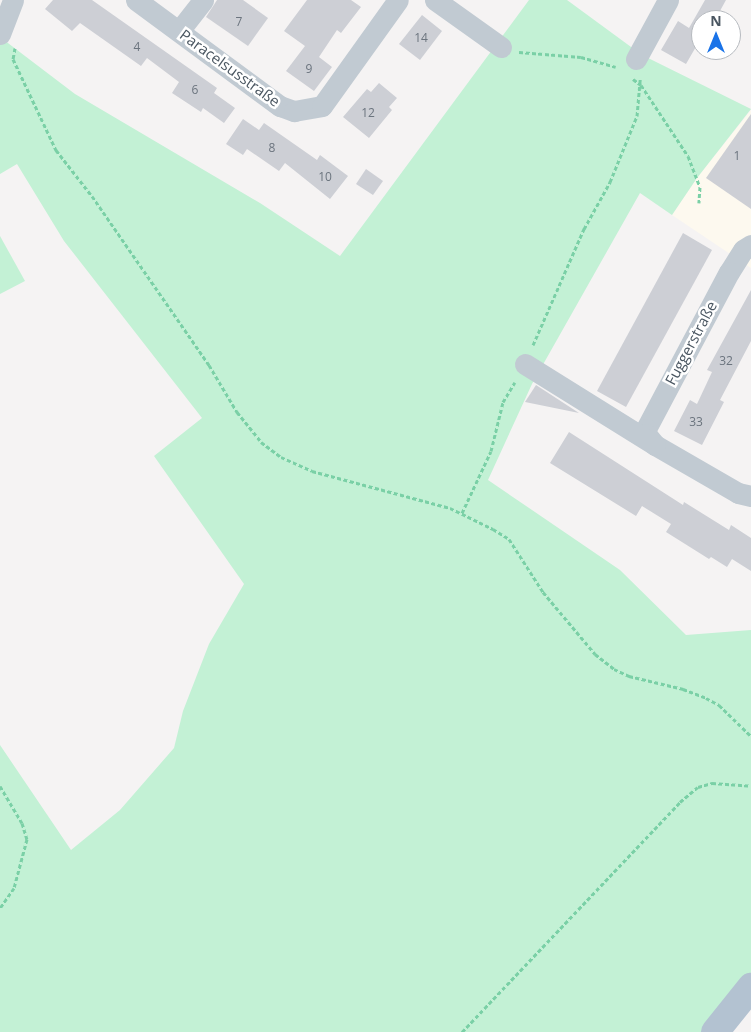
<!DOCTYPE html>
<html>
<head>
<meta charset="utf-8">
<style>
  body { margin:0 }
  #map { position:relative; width:751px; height:1032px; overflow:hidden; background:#f5f3f3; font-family:"Open Sans",sans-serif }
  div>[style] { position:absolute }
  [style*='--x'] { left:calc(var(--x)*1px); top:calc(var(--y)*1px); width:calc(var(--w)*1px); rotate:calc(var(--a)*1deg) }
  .commercial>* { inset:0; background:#fdf9ef }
  .green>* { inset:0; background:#c3f1d5 }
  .building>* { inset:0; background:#cdcfd5 }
  .path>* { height:3px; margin-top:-1.5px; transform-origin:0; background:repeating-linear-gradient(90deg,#7ad0a6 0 4px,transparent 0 6.5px) }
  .minor>* { height:21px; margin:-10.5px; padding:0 10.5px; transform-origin:10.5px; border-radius:10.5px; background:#c1cad2 }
  .major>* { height:28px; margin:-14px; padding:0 14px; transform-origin:14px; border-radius:14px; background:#b3c2d1 }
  span { translate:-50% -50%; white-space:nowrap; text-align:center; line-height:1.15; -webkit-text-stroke:5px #fff; paint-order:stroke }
  .number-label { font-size:12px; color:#6b747e }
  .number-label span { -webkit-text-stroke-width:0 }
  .street-label { font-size:15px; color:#4a5661 }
  .north { position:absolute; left:691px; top:10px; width:50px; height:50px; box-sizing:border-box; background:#fff; border:1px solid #b7bbc0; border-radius:50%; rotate:0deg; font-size:14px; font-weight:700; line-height:20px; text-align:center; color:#4a5661 }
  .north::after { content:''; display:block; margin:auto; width:18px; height:22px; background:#1a73e8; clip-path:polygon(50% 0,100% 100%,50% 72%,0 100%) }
</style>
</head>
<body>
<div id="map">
  <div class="commercial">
    <div style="clip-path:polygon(751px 110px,751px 268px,672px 215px,697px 178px)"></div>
  </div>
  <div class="green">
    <div style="clip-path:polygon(529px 0,567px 0,642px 55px,751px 109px,697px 178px,672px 215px,640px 193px,532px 384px,488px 480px,620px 570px,686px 635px,751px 630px,751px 980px,710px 1032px,0 1032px,0 745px,71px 850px,120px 810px,174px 748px,183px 711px,209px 644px,244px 584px,154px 456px,202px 418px,64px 241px,17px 164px,0 174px,0 37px,75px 94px,260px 203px,340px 256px)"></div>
    <div style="clip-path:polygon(0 236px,25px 281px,0 294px)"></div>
  </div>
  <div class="building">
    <div style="clip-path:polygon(53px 0,92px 0,217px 88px,214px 93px,235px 108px,224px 123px,203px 108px,201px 112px,172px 93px,179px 82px,147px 58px,141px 66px,80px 23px,72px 31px,45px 9px)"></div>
    <div style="clip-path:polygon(217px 0,243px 0,268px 18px,248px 46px,206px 17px)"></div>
    <div style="clip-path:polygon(307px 0,351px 0,361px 7px,341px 33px,337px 30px,319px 57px,332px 67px,314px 91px,286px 71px,305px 46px,284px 31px)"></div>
    <div style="clip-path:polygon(705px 0,726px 0,715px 20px,701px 20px,701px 38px,686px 64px,661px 50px,678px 21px,689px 28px)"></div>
    <div style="clip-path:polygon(422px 15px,442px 31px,420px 60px,399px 44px)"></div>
    <div style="clip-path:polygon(379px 83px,397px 98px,389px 107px,392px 110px,369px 138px,343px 117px,367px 89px,371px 92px)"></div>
    <div style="clip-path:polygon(751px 114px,751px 209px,706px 178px)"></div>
    <div style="clip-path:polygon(243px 119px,259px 130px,264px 123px,317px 160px,320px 155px,348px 176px,330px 199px,285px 163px,279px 171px,247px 149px,243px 155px,226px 144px)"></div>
    <div style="clip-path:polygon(366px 169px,383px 181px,373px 195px,356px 184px)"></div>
    <div style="clip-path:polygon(683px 233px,712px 250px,626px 407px,597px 391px)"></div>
    <div style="clip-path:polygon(751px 290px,751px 341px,720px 400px,724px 402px,702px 445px,674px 431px,690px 400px,697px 404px,712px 372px,707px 370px)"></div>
    <div style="clip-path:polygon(536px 385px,579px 413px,525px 402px)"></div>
    <div style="clip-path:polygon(569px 432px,683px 505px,684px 502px,729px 530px,731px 525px,751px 538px,751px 571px,732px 559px,727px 567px,711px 557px,709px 559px,666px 532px,671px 524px,642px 506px,636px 516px,550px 463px)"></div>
  </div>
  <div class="path">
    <div style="--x:15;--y:48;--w:11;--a:100"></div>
    <div style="--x:13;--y:59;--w:101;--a:64.7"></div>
    <div style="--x:56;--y:150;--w:58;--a:52"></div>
    <div style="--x:92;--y:196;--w:206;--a:55.3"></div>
    <div style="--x:209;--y:365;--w:55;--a:59.2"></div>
    <div style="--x:237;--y:412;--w:38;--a:51"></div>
    <div style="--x:261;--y:442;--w:25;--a:37"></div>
    <div style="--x:281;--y:457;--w:34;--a:24"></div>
    <div style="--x:312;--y:471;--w:143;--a:15"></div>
    <div style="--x:450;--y:508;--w:48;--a:26"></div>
    <div style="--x:493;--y:529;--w:19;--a:32"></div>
    <div style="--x:509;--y:539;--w:63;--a:57.3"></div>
    <div style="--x:543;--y:592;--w:81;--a:50"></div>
    <div style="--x:595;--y:654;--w:24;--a:38"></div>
    <div style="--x:614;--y:669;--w:17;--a:25"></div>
    <div style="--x:629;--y:676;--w:56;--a:13.5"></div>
    <div style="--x:683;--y:689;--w:25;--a:21"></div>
    <div style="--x:706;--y:698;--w:15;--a:28"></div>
    <div style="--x:719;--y:705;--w:45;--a:44.1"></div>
    <div style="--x:519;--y:52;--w:62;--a:4.6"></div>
    <div style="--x:581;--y:57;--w:36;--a:16"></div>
    <div style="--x:633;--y:79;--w:10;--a:37"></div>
    <div style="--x:641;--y:85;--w:85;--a:56.5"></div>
    <div style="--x:688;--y:156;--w:33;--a:69"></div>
    <div style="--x:700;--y:187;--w:16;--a:94"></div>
    <div style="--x:533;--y:345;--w:127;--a:-66.3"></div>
    <div style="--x:584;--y:229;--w:54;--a:-61"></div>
    <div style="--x:610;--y:182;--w:71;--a:-67.8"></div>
    <div style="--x:637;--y:116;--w:37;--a:-85"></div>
    <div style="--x:462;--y:513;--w:68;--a:-64.9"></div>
    <div style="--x:491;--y:451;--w:50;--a:-76.2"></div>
    <div style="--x:503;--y:402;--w:23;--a:-59"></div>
    <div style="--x:0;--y:786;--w:43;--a:59.3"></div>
    <div style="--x:22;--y:823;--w:17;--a:73"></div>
    <div style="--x:27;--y:839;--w:51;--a:104.9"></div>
    <div style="--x:14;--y:888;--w:24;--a:125"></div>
    <div style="--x:462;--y:1032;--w:317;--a:-46.5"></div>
    <div style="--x:680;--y:802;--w:23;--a:-40"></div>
    <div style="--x:698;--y:787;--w:15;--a:-16"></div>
    <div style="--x:712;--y:783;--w:39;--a:4"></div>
  </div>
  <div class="minor">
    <div style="--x:136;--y:0;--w:179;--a:36.4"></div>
    <div style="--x:280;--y:106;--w:15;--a:20"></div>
    <div style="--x:294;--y:111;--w:28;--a:-10"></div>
    <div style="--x:322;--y:106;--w:130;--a:-54.4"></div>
    <div style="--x:435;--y:0;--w:81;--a:35.5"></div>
    <div style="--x:179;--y:31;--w:39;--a:-52"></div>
    <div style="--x:0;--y:34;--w:36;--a:-69"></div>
    <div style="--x:636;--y:59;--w:67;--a:-61.5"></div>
    <div style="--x:751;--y:245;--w:9;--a:148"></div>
    <div style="--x:743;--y:250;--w:26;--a:122"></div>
    <div style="--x:729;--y:272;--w:178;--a:117.9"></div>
    <div style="--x:646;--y:429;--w:5;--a:90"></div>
    <div style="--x:646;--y:434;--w:14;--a:51"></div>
    <div style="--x:655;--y:445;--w:96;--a:30"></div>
    <div style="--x:738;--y:493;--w:13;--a:13"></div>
    <div style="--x:525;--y:364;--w:153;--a:31.9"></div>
  </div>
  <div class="major">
    <div style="--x:715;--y:1032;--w:58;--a:-51.3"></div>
  </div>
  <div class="number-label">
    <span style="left:239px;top:22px">7</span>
    <span style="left:421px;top:38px">14</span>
    <span style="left:137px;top:47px">4</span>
    <span style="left:309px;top:69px">9</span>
    <span style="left:195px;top:90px">6</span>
    <span style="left:368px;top:113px">12</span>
    <span style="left:272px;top:148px">8</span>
    <span style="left:737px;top:156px">1</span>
    <span style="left:325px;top:177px">10</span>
    <span style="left:726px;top:361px">32</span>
    <span style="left:696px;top:422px">33</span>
  </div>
  <div class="street-label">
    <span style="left:230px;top:68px;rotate:36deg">Paracelsusstraße</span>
    <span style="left:691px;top:343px;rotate:-62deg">Fuggerstraße</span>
  </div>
  <div class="north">N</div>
</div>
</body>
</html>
